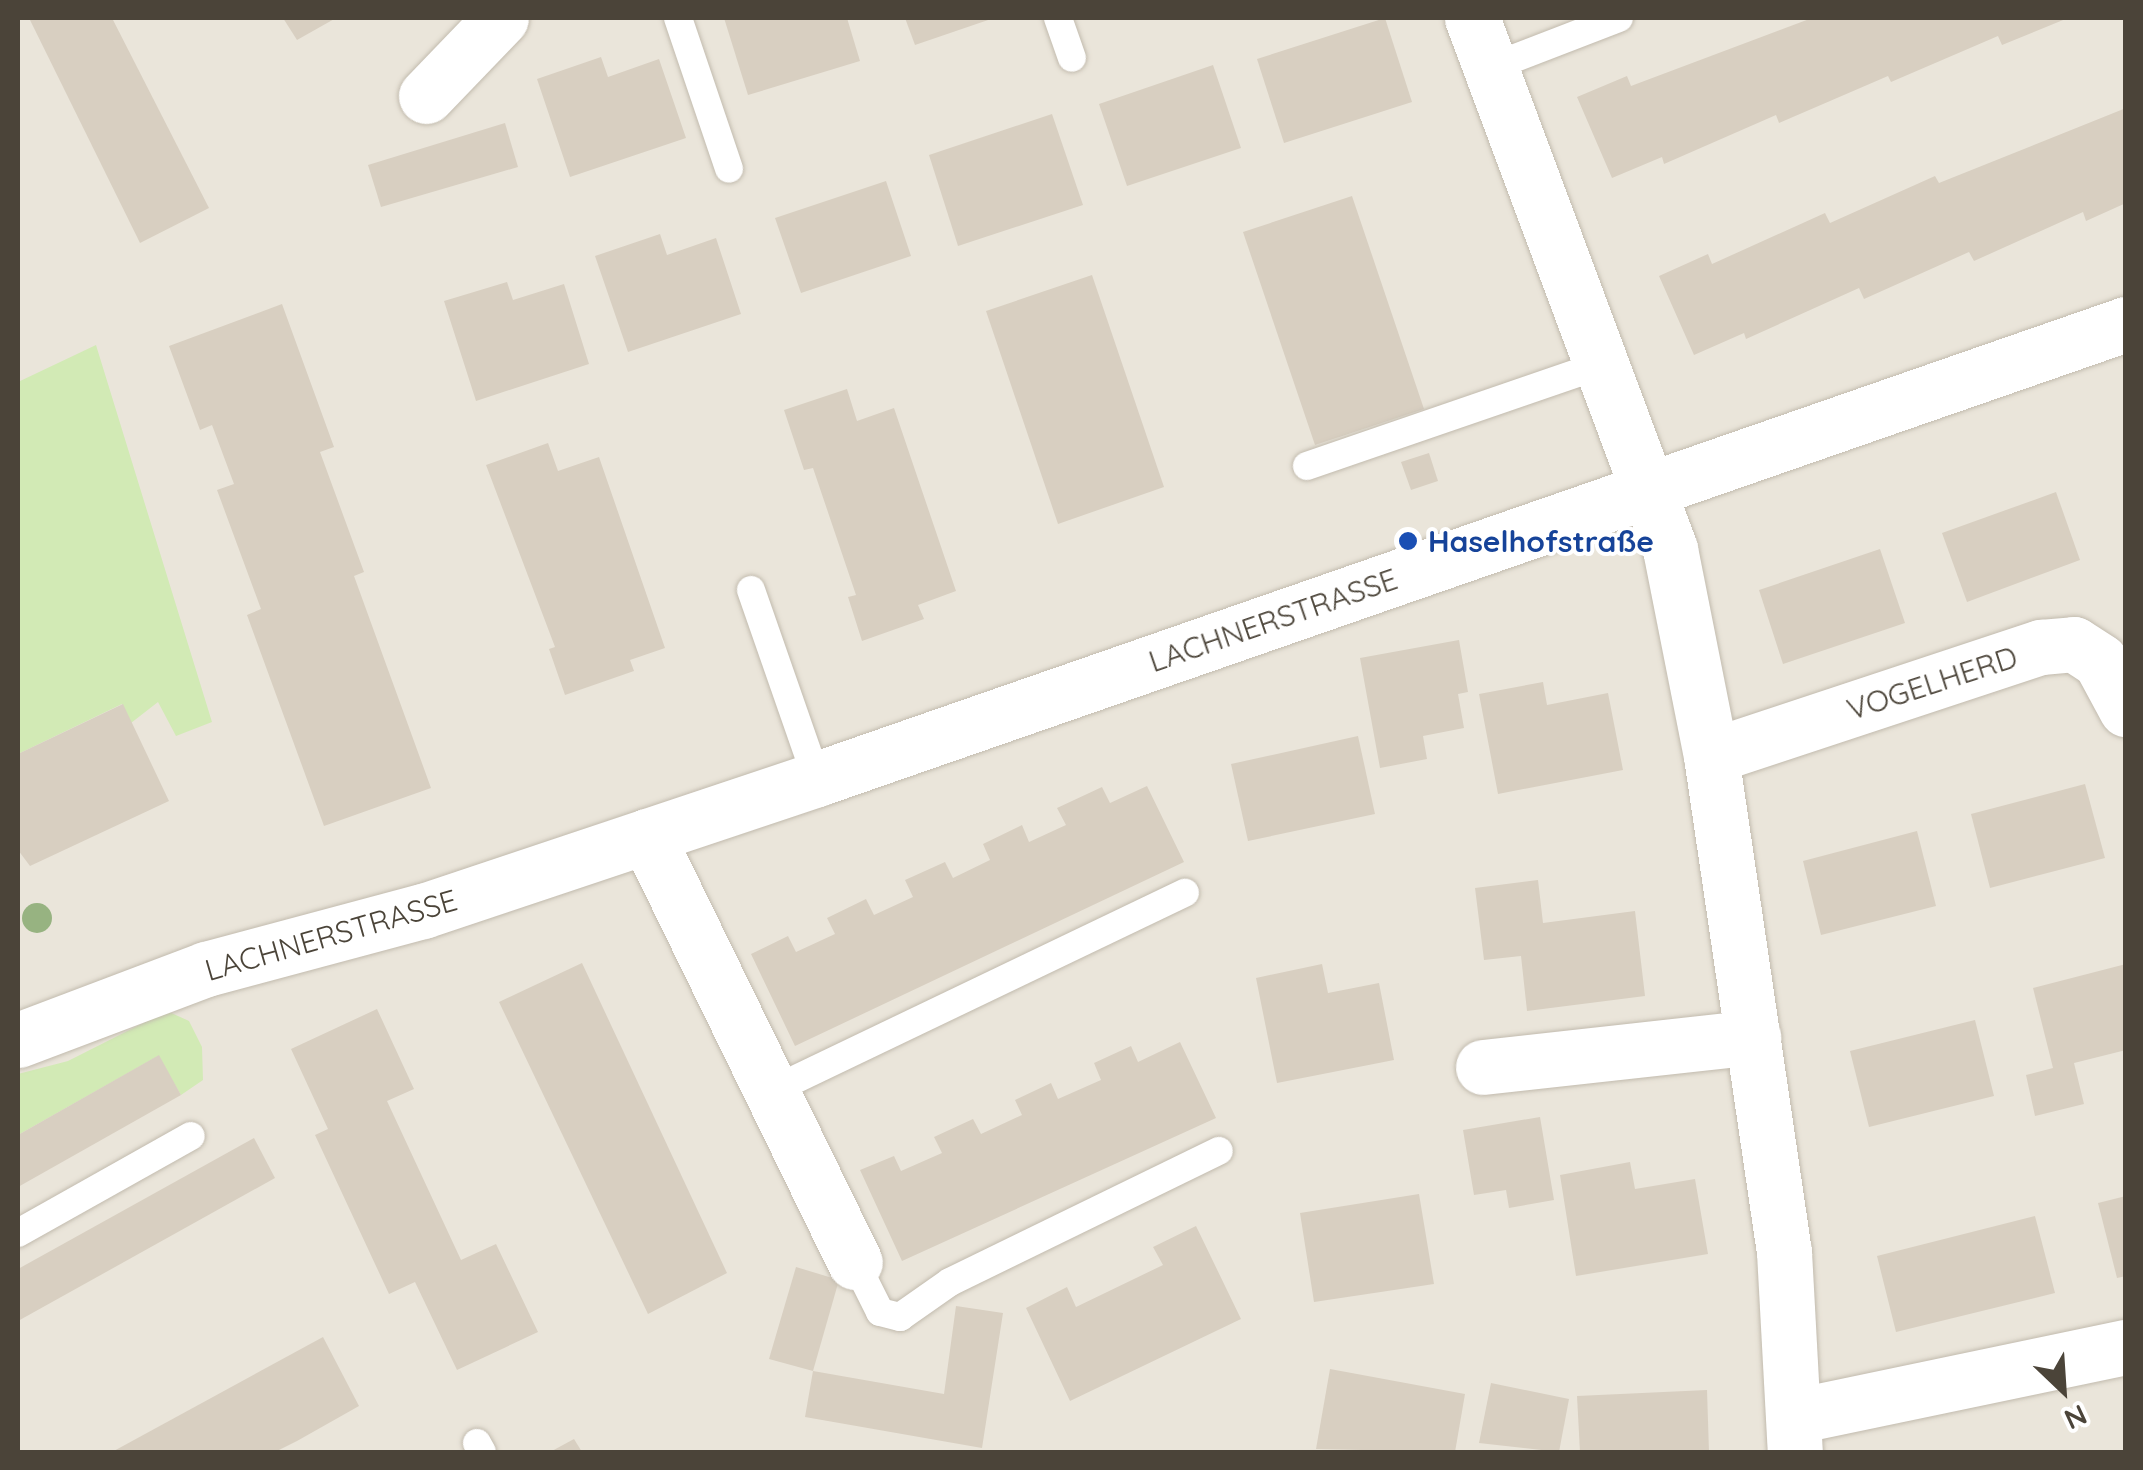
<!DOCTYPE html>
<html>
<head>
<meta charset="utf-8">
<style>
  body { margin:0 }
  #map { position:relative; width:2143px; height:1470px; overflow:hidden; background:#f6f3ec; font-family:Quicksand,sans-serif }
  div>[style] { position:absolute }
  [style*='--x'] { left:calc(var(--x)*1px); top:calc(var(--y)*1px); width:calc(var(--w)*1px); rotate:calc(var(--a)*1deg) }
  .residential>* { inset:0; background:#eae5da }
  .green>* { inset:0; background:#d2eab5 }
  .building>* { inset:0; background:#d8cfc1 }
  .roads { filter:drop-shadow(0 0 2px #c2bbae) drop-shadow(0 0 2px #c2bbae) }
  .service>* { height:28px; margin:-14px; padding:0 14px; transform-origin:14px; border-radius:14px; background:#fff }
  .minor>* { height:55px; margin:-27.5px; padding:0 27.5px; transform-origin:27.5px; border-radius:27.5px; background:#fff }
  .trees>* { width:30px; height:30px; margin:-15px; border-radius:50%; background:#97b381 }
  .dots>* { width:28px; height:28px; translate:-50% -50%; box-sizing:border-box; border:5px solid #fff; border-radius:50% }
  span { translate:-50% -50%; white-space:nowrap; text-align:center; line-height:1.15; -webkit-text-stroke:8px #fff; paint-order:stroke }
  .transit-label { font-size:30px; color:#164399; font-weight:700 }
  .left { translate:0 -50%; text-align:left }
  .street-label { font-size:30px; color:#4b4439 }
  .frame { position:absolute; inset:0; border:20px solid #4b4439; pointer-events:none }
  .north { position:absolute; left:2013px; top:1340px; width:100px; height:100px; -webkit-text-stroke:8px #fff; paint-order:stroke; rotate:155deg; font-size:28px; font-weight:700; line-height:40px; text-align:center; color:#4b4439 }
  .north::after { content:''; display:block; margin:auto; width:35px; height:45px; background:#4b4439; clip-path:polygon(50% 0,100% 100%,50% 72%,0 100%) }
</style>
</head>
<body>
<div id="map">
  <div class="residential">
    <div style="clip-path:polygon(18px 18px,2125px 18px,2125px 1452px,18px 1452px)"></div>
  </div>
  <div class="green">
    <div style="clip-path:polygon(96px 345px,212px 722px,176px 736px,158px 702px,131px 723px,122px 704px,18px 754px,18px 382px)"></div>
    <div style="clip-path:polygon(167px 1011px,189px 1021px,202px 1047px,203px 1080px,181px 1095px,158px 1056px,18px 1135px,18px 1074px,68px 1061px)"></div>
  </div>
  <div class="building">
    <div style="clip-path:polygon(29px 18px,112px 18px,209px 208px,140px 243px)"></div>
    <div style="clip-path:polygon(283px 18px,336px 18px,297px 40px)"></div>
    <div style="clip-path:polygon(724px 18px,847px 18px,860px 61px,748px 95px)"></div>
    <div style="clip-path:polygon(905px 18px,994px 18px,915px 45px)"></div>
    <div style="clip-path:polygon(1385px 18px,1412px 102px,1284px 143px,1257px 59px)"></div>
    <div style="clip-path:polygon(1812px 18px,2068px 18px,2002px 45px,1998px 36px,1891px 82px,1888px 76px,1779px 123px,1776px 115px,1664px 164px,1662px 157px,1612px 178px,1577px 97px,1627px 76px,1631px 86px)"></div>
    <div style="clip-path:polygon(601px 57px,608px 77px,659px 59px,686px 138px,570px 177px,537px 79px)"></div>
    <div style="clip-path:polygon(1213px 65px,1241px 148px,1127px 186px,1099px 104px)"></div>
    <div style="clip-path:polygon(2126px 108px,2126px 203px,2086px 221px,2083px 212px,1974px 261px,1969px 252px,1864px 299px,1859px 288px,1746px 339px,1744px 333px,1694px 355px,1659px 276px,1708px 254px,1712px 264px,1825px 213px,1830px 223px,1935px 176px,1939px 183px)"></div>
    <div style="clip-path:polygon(1052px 114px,1083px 205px,958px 246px,929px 155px)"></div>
    <div style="clip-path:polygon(505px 123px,518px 167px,381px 207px,368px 165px)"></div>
    <div style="clip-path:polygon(886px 181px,911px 256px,801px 293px,775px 218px)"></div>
    <div style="clip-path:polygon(1352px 196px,1424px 409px,1315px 445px,1243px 232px)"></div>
    <div style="clip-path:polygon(660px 234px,667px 255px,716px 238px,741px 314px,628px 352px,595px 256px)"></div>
    <div style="clip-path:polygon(1092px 275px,1164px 487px,1058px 524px,986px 311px)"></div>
    <div style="clip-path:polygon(507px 282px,513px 300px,564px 284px,589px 364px,476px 401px,444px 301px)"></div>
    <div style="clip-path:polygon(282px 304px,334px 447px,320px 452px,364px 572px,354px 576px,431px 788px,324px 826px,247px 615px,261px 609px,217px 490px,234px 484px,212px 425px,200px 430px,169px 346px)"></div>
    <div style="clip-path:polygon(847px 389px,857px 421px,894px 408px,956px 591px,918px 605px,924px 619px,862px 641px,848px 597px,856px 595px,813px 468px,804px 470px,784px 410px)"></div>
    <div style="clip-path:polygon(548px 443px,558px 471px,599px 457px,665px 648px,630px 660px,634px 671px,565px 695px,549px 649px,555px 647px,486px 465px)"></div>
    <div style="clip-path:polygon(1429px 453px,1438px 481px,1411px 490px,1401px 462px)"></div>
    <div style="clip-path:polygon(2056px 492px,2080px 560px,1967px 602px,1942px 533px)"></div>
    <div style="clip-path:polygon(1880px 549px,1905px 623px,1783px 664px,1759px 590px)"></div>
    <div style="clip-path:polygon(1459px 640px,1468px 692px,1458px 694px,1464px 728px,1423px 736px,1427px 759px,1380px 768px,1360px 658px)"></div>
    <div style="clip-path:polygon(1543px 682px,1547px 705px,1608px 693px,1623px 770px,1498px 794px,1479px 694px)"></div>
    <div style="clip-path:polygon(123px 704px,169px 801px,30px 866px,18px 850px,18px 754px)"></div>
    <div style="clip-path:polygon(1358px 736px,1375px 814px,1248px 841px,1231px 764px)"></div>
    <div style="clip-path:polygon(2085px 784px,2105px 858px,1990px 888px,1971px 814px)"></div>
    <div style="clip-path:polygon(1147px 786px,1184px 862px,795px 1046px,751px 954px,788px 936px,796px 952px,835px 934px,827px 918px,866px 899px,874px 915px,913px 897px,905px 880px,945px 862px,953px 878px,990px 860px,983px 844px,1022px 825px,1029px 842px,1066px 825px,1057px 808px,1102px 787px,1110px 803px)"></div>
    <div style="clip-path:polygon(1917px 831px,1936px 906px,1821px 935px,1803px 861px)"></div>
    <div style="clip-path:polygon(1538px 880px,1543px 923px,1635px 911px,1645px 996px,1527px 1011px,1521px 956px,1484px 960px,1475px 888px)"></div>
    <div style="clip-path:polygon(582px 963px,727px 1273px,648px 1314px,499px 1002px)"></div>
    <div style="clip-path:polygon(1322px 964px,1328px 993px,1379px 983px,1394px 1060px,1277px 1083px,1256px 978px)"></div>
    <div style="clip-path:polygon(2126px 964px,2126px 1050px,2074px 1063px,2084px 1104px,2035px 1116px,2026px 1075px,2053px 1068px,2033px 988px)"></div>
    <div style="clip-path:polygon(377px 1009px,414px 1089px,387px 1101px,461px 1260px,496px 1244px,538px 1332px,457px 1370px,415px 1282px,389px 1294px,315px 1135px,328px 1129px,291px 1049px)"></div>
    <div style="clip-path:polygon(1975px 1020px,1994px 1096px,1869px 1127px,1850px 1051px)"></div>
    <div style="clip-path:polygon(1180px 1042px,1216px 1118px,902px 1261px,860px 1170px,894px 1156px,901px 1171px,942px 1153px,934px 1137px,973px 1119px,981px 1134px,1022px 1115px,1015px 1100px,1051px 1083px,1058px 1099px,1101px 1080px,1094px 1063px,1131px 1046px,1138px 1062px)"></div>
    <div style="clip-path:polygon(159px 1055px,181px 1095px,18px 1187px,18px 1135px)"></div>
    <div style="clip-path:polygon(1540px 1117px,1554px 1200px,1509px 1208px,1506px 1190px,1474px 1195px,1463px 1130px)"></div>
    <div style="clip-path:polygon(254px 1138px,275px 1178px,18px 1321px,18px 1269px)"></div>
    <div style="clip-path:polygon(1630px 1162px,1635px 1189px,1695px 1179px,1708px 1254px,1576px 1276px,1560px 1175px)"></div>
    <div style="clip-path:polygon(1419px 1194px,1434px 1284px,1314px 1302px,1300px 1213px)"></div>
    <div style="clip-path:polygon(2126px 1196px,2126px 1276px,2117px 1278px,2098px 1203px)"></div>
    <div style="clip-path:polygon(2035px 1216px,2055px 1293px,1896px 1332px,1877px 1256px)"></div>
    <div style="clip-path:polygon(1196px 1226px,1241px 1319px,1070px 1401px,1026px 1308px,1067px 1287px,1076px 1307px,1163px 1265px,1153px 1247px)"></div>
    <div style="clip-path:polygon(796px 1267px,839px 1280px,813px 1371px,769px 1359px)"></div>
    <div style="clip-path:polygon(956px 1306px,1003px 1313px,982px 1448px,805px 1417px,813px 1371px,944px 1394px)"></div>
    <div style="clip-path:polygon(323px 1337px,359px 1406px,297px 1441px,275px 1452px,112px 1452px)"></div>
    <div style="clip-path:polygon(1330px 1369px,1465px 1394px,1455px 1452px,1316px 1449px)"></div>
    <div style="clip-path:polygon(1491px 1383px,1569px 1399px,1559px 1452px,1479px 1443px)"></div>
    <div style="clip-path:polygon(1707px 1390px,1709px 1452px,1580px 1452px,1577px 1396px)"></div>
    <div style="clip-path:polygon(574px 1439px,582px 1452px,550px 1452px)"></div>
  </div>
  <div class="roads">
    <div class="service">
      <div style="--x:678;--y:18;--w:159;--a:71.3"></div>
      <div style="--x:1058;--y:18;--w:42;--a:70.7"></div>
      <div style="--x:1492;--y:67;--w:136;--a:-21.1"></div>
      <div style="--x:1307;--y:466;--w:311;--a:-19"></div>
      <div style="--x:751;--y:590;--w:200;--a:70.8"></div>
      <div style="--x:771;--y:1091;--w:459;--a:-25.6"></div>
      <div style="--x:18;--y:1233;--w:198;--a:-29.3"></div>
      <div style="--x:855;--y:1262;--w:56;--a:63.4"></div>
      <div style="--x:880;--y:1312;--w:21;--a:14"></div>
      <div style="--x:900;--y:1317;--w:61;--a:-35"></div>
      <div style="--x:950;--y:1282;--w:299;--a:-26"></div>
      <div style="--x:477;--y:1443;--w:10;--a:61"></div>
    </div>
    <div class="minor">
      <div style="--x:1472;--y:18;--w:567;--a:69.55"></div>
      <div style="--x:1670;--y:549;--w:211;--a:78.8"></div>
      <div style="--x:1711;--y:756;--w:501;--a:81.63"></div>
      <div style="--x:1784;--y:1252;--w:200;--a:86.9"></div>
      <div style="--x:426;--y:96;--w:108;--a:-46.1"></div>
      <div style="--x:1711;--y:756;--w:348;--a:-18.3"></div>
      <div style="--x:2041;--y:647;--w:33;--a:-5"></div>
      <div style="--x:2074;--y:644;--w:31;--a:33"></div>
      <div style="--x:2100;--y:661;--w:55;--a:61.6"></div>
      <div style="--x:647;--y:836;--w:474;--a:64"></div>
      <div style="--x:18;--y:1040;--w:201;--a:-20.7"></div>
      <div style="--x:206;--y:969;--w:225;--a:-15"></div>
      <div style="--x:423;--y:911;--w:416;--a:-18.5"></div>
      <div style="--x:817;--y:779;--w:1386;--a:-19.17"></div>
      <div style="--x:1483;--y:1067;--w:272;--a:-6.3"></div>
      <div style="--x:1795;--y:1416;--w:338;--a:-11.8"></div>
    </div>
  </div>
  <div class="trees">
    <div style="left:37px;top:918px"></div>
  </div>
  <div class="dots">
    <div style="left:1408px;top:541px;background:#1a4fb4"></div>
  </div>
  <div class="transit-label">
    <span class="left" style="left:1428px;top:541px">Haselhofstraße</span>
  </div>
  <div class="street-label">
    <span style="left:1273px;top:620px;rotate:-19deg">LACHNERSTRASSE</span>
    <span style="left:1932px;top:683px;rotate:-18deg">VOGELHERD</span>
    <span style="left:331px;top:935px;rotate:-16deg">LACHNERSTRASSE</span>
  </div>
  <div class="frame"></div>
  <div class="north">N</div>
</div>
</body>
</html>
